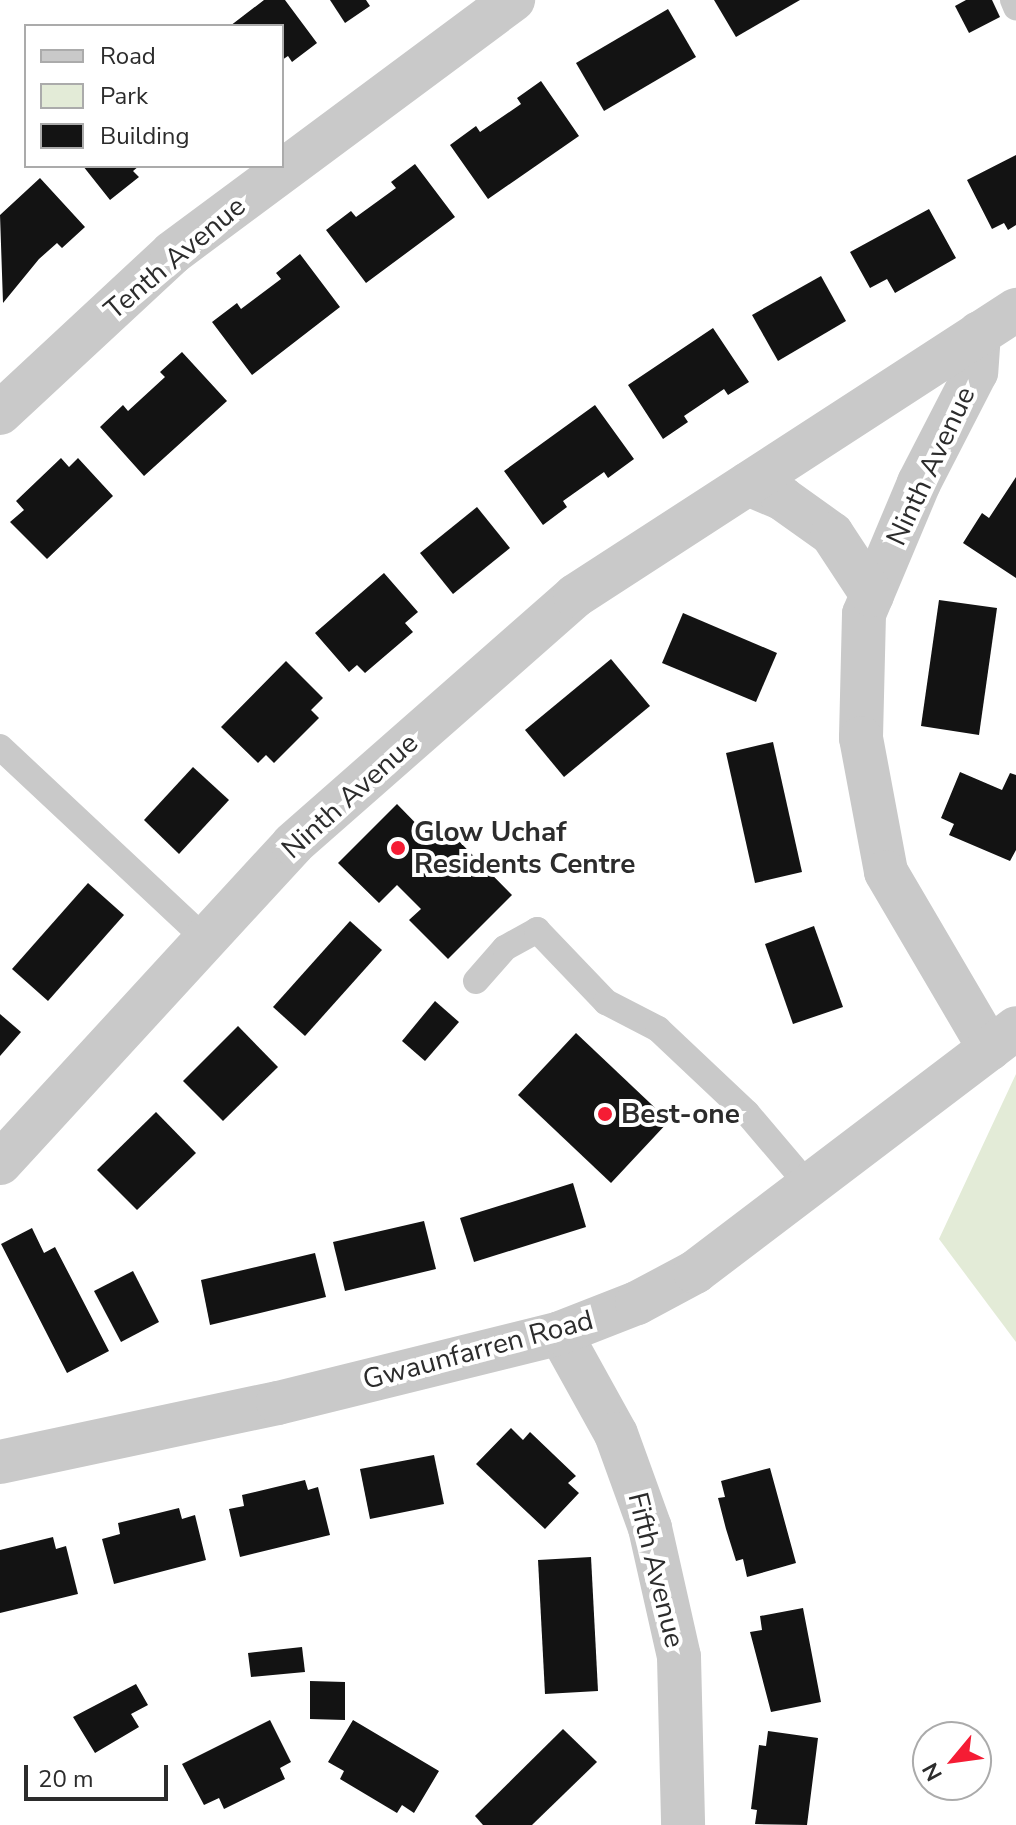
<!DOCTYPE html>
<html>
<head>
<meta charset="utf-8">
<style>
  body { margin:0 }
  #map { position:relative; width:1016px; height:1825px; overflow:hidden; background:#fff; font-family:"Nunito Sans",sans-serif }
  div>[style] { position:absolute }
  [style*='--x'] { left:calc(var(--x)*1px); top:calc(var(--y)*1px); width:calc(var(--w)*1px); rotate:calc(var(--a)*1deg) }
  .green>* { inset:0; background:#e3ebd7 }
  .building>* { inset:0; background:#131313 }
  .service>* { height:26px; margin:-13px; padding:0 13px; transform-origin:13px; border-radius:13px; background:#c9c9c9 }
  .minor>* { height:44px; margin:-22px; padding:0 22px; transform-origin:22px; border-radius:22px; background:#c9c9c9 }
  .tertiary>* { height:44px; margin:-22px; padding:0 22px; transform-origin:22px; border-radius:22px; background:#c9c9c9 }
  .dots>* { width:22px; height:22px; translate:-50% -50%; box-sizing:border-box; border:4px solid #fff; border-radius:50% }
  span { translate:-50% -50%; white-space:nowrap; text-align:center; line-height:1.15; -webkit-text-stroke:8px #fff; paint-order:stroke }
  .street-label { font-size:28px; color:#2c2c2c }
  .poi-label { font-size:28px; color:#2c2c2c; font-weight:700 }
  .left { translate:0 -50%; text-align:left }
  .legend { position:absolute; left:24px; top:24px; width:260px; height:144px; box-sizing:border-box; background:#fff; border:2px solid #ababab; margin:0; padding:10px 14px; list-style:none; font-size:24px; color:#2c2c2c }
  .legend li { display:flex; align-items:center; gap:16px; height:40px }
  .legend b { width:40px; border:2px solid #ababab }
  .north { position:absolute; left:912px; top:1721px; width:80px; height:80px; box-sizing:border-box; background:#fff; border:2px solid #ababab; border-radius:50%; rotate:241deg; font-size:22px; font-weight:700; line-height:32px; text-align:center; color:#2c2c2c }
  .north::after { content:''; display:block; margin:auto; width:28px; height:36px; background:#f51c34; clip-path:polygon(50% 0,100% 100%,50% 72%,0 100%) }
  .scale { position:absolute; left:24px; top:1765px; width:144px; height:36px; box-sizing:border-box; border:4px solid #2c2c2c; border-top:0; padding-left:10px; font-size:24px; line-height:28px; white-space:nowrap; color:#2c2c2c; -webkit-text-stroke:6px #fff; paint-order:stroke }
</style>
</head>
<body>
<div id="map">
  <div class="green">
    <div style="clip-path:polygon(1016px 1074px,1016px 1342px,939px 1239px)"></div>
  </div>
  <div class="building">
    <div style="clip-path:polygon(264px 0,285px 0,317px 43px,292px 62px,288px 56px,282px 60px,282px 26px,230px 26px)"></div>
    <div style="clip-path:polygon(330px 0,366px 0,370px 6px,345px 23px)"></div>
    <div style="clip-path:polygon(714px 0,800px 0,736px 37px)"></div>
    <div style="clip-path:polygon(966px 0,992px 0,1000px 17px,969px 33px,955px 6px)"></div>
    <div style="clip-path:polygon(668px 9px,696px 57px,604px 111px,576px 63px)"></div>
    <div style="clip-path:polygon(541px 81px,579px 136px,488px 199px,450px 145px,476px 126px,480px 132px,521px 104px,517px 98px)"></div>
    <div style="clip-path:polygon(1016px 155px,1016px 225px,1008px 230px,1004px 223px,992px 229px,967px 180px)"></div>
    <div style="clip-path:polygon(415px 164px,455px 217px,366px 283px,326px 230px,351px 211px,356px 217px,396px 188px,391px 182px)"></div>
    <div style="clip-path:polygon(83px 166px,139px 166px,133px 171px,139px 177px,110px 200px)"></div>
    <div style="clip-path:polygon(40px 178px,85px 227px,62px 248px,57px 243px,39px 259px,3px 303px,0 215px)"></div>
    <div style="clip-path:polygon(929px 209px,956px 258px,895px 293px,887px 279px,870px 288px,850px 252px)"></div>
    <div style="clip-path:polygon(300px 254px,340px 307px,252px 375px,212px 322px,237px 303px,241px 309px,281px 279px,276px 273px)"></div>
    <div style="clip-path:polygon(821px 276px,846px 321px,778px 361px,752px 315px)"></div>
    <div style="clip-path:polygon(713px 328px,749px 382px,728px 395px,724px 389px,684px 416px,688px 422px,663px 439px,628px 385px)"></div>
    <div style="clip-path:polygon(182px 352px,227px 401px,144px 476px,100px 427px,123px 405px,128px 411px,165px 377px,160px 372px)"></div>
    <div style="clip-path:polygon(595px 405px,634px 459px,608px 478px,604px 472px,563px 501px,567px 507px,543px 525px,504px 471px)"></div>
    <div style="clip-path:polygon(61px 458px,69px 467px,78px 458px,113px 496px,47px 559px,10px 522px,24px 510px,16px 501px)"></div>
    <div style="clip-path:polygon(1016px 477px,1016px 578px,963px 543px,982px 513px,989px 518px)"></div>
    <div style="clip-path:polygon(477px 507px,510px 548px,453px 594px,420px 553px)"></div>
    <div style="clip-path:polygon(384px 573px,418px 612px,405px 623px,413px 632px,365px 673px,357px 665px,349px 672px,315px 633px)"></div>
    <div style="clip-path:polygon(939px 600px,997px 608px,979px 735px,921px 726px)"></div>
    <div style="clip-path:polygon(683px 613px,777px 653px,756px 702px,662px 663px)"></div>
    <div style="clip-path:polygon(611px 659px,650px 706px,564px 777px,525px 730px)"></div>
    <div style="clip-path:polygon(286px 661px,323px 698px,311px 710px,319px 718px,274px 763px,266px 755px,258px 763px,221px 727px)"></div>
    <div style="clip-path:polygon(773px 742px,802px 872px,755px 883px,726px 753px)"></div>
    <div style="clip-path:polygon(193px 767px,229px 800px,179px 854px,144px 820px)"></div>
    <div style="clip-path:polygon(960px 772px,1002px 790px,1010px 773px,1016px 775px,1016px 850px,1010px 861px,949px 835px,954px 824px,941px 818px)"></div>
    <div style="clip-path:polygon(397px 804px,435px 843px,448px 830px,512px 895px,448px 959px,409px 920px,421px 909px,397px 885px,379px 903px,338px 863px)"></div>
    <div style="clip-path:polygon(88px 883px,124px 915px,48px 1001px,12px 969px)"></div>
    <div style="clip-path:polygon(350px 921px,382px 950px,305px 1036px,273px 1007px)"></div>
    <div style="clip-path:polygon(814px 926px,843px 1007px,793px 1024px,765px 944px)"></div>
    <div style="clip-path:polygon(435px 1001px,459px 1022px,425px 1061px,402px 1041px)"></div>
    <div style="clip-path:polygon(0 1014px,21px 1032px,0 1056px)"></div>
    <div style="clip-path:polygon(238px 1026px,278px 1067px,223px 1121px,183px 1081px)"></div>
    <div style="clip-path:polygon(576px 1033px,669px 1121px,611px 1183px,518px 1095px)"></div>
    <div style="clip-path:polygon(156px 1112px,196px 1153px,137px 1210px,97px 1170px)"></div>
    <div style="clip-path:polygon(573px 1183px,586px 1227px,474px 1262px,460px 1218px)"></div>
    <div style="clip-path:polygon(424px 1221px,436px 1269px,345px 1291px,333px 1242px)"></div>
    <div style="clip-path:polygon(32px 1228px,44px 1253px,55px 1247px,109px 1351px,67px 1373px,1px 1244px)"></div>
    <div style="clip-path:polygon(315px 1253px,326px 1297px,210px 1325px,201px 1280px)"></div>
    <div style="clip-path:polygon(133px 1271px,159px 1322px,121px 1342px,94px 1291px)"></div>
    <div style="clip-path:polygon(511px 1428px,523px 1440px,530px 1432px,576px 1476px,568px 1483px,579px 1493px,545px 1529px,476px 1464px)"></div>
    <div style="clip-path:polygon(434px 1455px,444px 1504px,370px 1519px,360px 1469px)"></div>
    <div style="clip-path:polygon(770px 1468px,796px 1563px,747px 1577px,743px 1559px,736px 1561px,726px 1529px,718px 1498px,725px 1497px,721px 1481px)"></div>
    <div style="clip-path:polygon(305px 1480px,308px 1490px,318px 1487px,330px 1535px,240px 1557px,229px 1509px,244px 1506px,242px 1495px)"></div>
    <div style="clip-path:polygon(179px 1508px,182px 1519px,195px 1515px,206px 1560px,114px 1584px,102px 1539px,120px 1534px,118px 1523px)"></div>
    <div style="clip-path:polygon(53px 1537px,56px 1549px,66px 1546px,78px 1594px,0 1613px,0 1550px)"></div>
    <div style="clip-path:polygon(591px 1557px,598px 1691px,545px 1694px,538px 1560px)"></div>
    <div style="clip-path:polygon(803px 1608px,821px 1702px,771px 1712px,750px 1632px,762px 1630px,760px 1616px)"></div>
    <div style="clip-path:polygon(302px 1647px,305px 1672px,251px 1677px,248px 1653px)"></div>
    <div style="clip-path:polygon(310px 1681px,345px 1682px,345px 1720px,310px 1719px)"></div>
    <div style="clip-path:polygon(136px 1684px,148px 1705px,131px 1714px,139px 1727px,95px 1753px,73px 1717px)"></div>
    <div style="clip-path:polygon(270px 1720px,291px 1762px,280px 1768px,285px 1779px,224px 1809px,219px 1798px,204px 1805px,182px 1764px)"></div>
    <div style="clip-path:polygon(353px 1720px,439px 1771px,414px 1813px,402px 1805px,397px 1813px,340px 1779px,344px 1771px,328px 1762px)"></div>
    <div style="clip-path:polygon(563px 1729px,597px 1762px,532px 1825px,483px 1825px,475px 1816px)"></div>
    <div style="clip-path:polygon(768px 1731px,818px 1738px,807px 1825px,755px 1824px,757px 1810px,751px 1809px,759px 1745px,766px 1746px)"></div>
  </div>
  <div class="service">
    <div style="--x:1013;--y:0;--w:8;--a:67"></div>
    <div style="--x:0;--y:747;--w:281;--a:43.1"></div>
    <div style="--x:476;--y:981;--w:44;--a:-48.7"></div>
    <div style="--x:505;--y:948;--w:37;--a:-29"></div>
    <div style="--x:537;--y:930;--w:100;--a:46.2"></div>
    <div style="--x:606;--y:1002;--w:59;--a:27.4"></div>
    <div style="--x:658;--y:1029;--w:122;--a:43.3"></div>
    <div style="--x:747;--y:1113;--w:96;--a:49.7"></div>
  </div>
  <div class="minor">
    <div style="--x:979;--y:333;--w:39;--a:94"></div>
    <div style="--x:976;--y:372;--w:125;--a:117.2"></div>
    <div style="--x:919;--y:483;--w:142;--a:112.8"></div>
    <div style="--x:864;--y:614;--w:124;--a:91.4"></div>
    <div style="--x:861;--y:738;--w:136;--a:79.4"></div>
    <div style="--x:886;--y:872;--w:205;--a:59.6"></div>
    <div style="--x:0;--y:413;--w:235;--a:-42.9"></div>
    <div style="--x:172;--y:253;--w:425;--a:-36.6"></div>
    <div style="--x:748;--y:484;--w:38;--a:23"></div>
    <div style="--x:783;--y:499;--w:60;--a:35.5"></div>
    <div style="--x:832;--y:534;--w:73;--a:56.7"></div>
    <div style="--x:0;--y:1163;--w:433;--a:-47.4"></div>
    <div style="--x:293;--y:844;--w:376;--a:-41.3"></div>
    <div style="--x:575;--y:596;--w:526;--a:-32.96"></div>
    <div style="--x:560;--y:1333;--w:115;--a:61"></div>
    <div style="--x:616;--y:1434;--w:100;--a:70.1"></div>
    <div style="--x:650;--y:1528;--w:132;--a:77.3"></div>
    <div style="--x:679;--y:1657;--w:168;--a:88.6"></div>
  </div>
  <div class="tertiary">
    <div style="--x:0;--y:1462;--w:284;--a:-12"></div>
    <div style="--x:278;--y:1403;--w:291;--a:-13.9"></div>
    <div style="--x:560;--y:1333;--w:83;--a:-21.3"></div>
    <div style="--x:637;--y:1303;--w:66;--a:-28.1"></div>
    <div style="--x:695;--y:1272;--w:403;--a:-37.2"></div>
  </div>
  <div class="dots">
    <div style="left:398px;top:848px;background:#f51c34"></div>
    <div style="left:605px;top:1114px;background:#f51c34"></div>
  </div>
  <div class="street-label">
    <span style="left:175px;top:258px;rotate:-40deg">Tenth Avenue</span>
    <span style="left:931px;top:466px;rotate:-65deg">Ninth Avenue</span>
    <span style="left:350px;top:796px;rotate:-42deg">Ninth Avenue</span>
    <span style="left:478px;top:1350px;rotate:-15deg">Gwaunfarren Road</span>
    <span style="left:656px;top:1570px;rotate:76deg">Fifth Avenue</span>
  </div>
  <div class="poi-label">
    <span class="left" style="left:414px;top:848px">Glow Uchaf<br>Residents Centre</span>
    <span class="left" style="left:621px;top:1114px">Best-one</span>
  </div>
  <ul class="legend">
  <li><b style="height:10px;background:#c9c9c9"></b>Road</li>
  <li><b style="height:22px;background:#e3ebd7"></b>Park</li>
  <li><b style="height:22px;background:#131313"></b>Building</li>
  </ul>
  <div class="north">N</div>
  <div class="scale">20 m</div>
</div>
</body>
</html>
